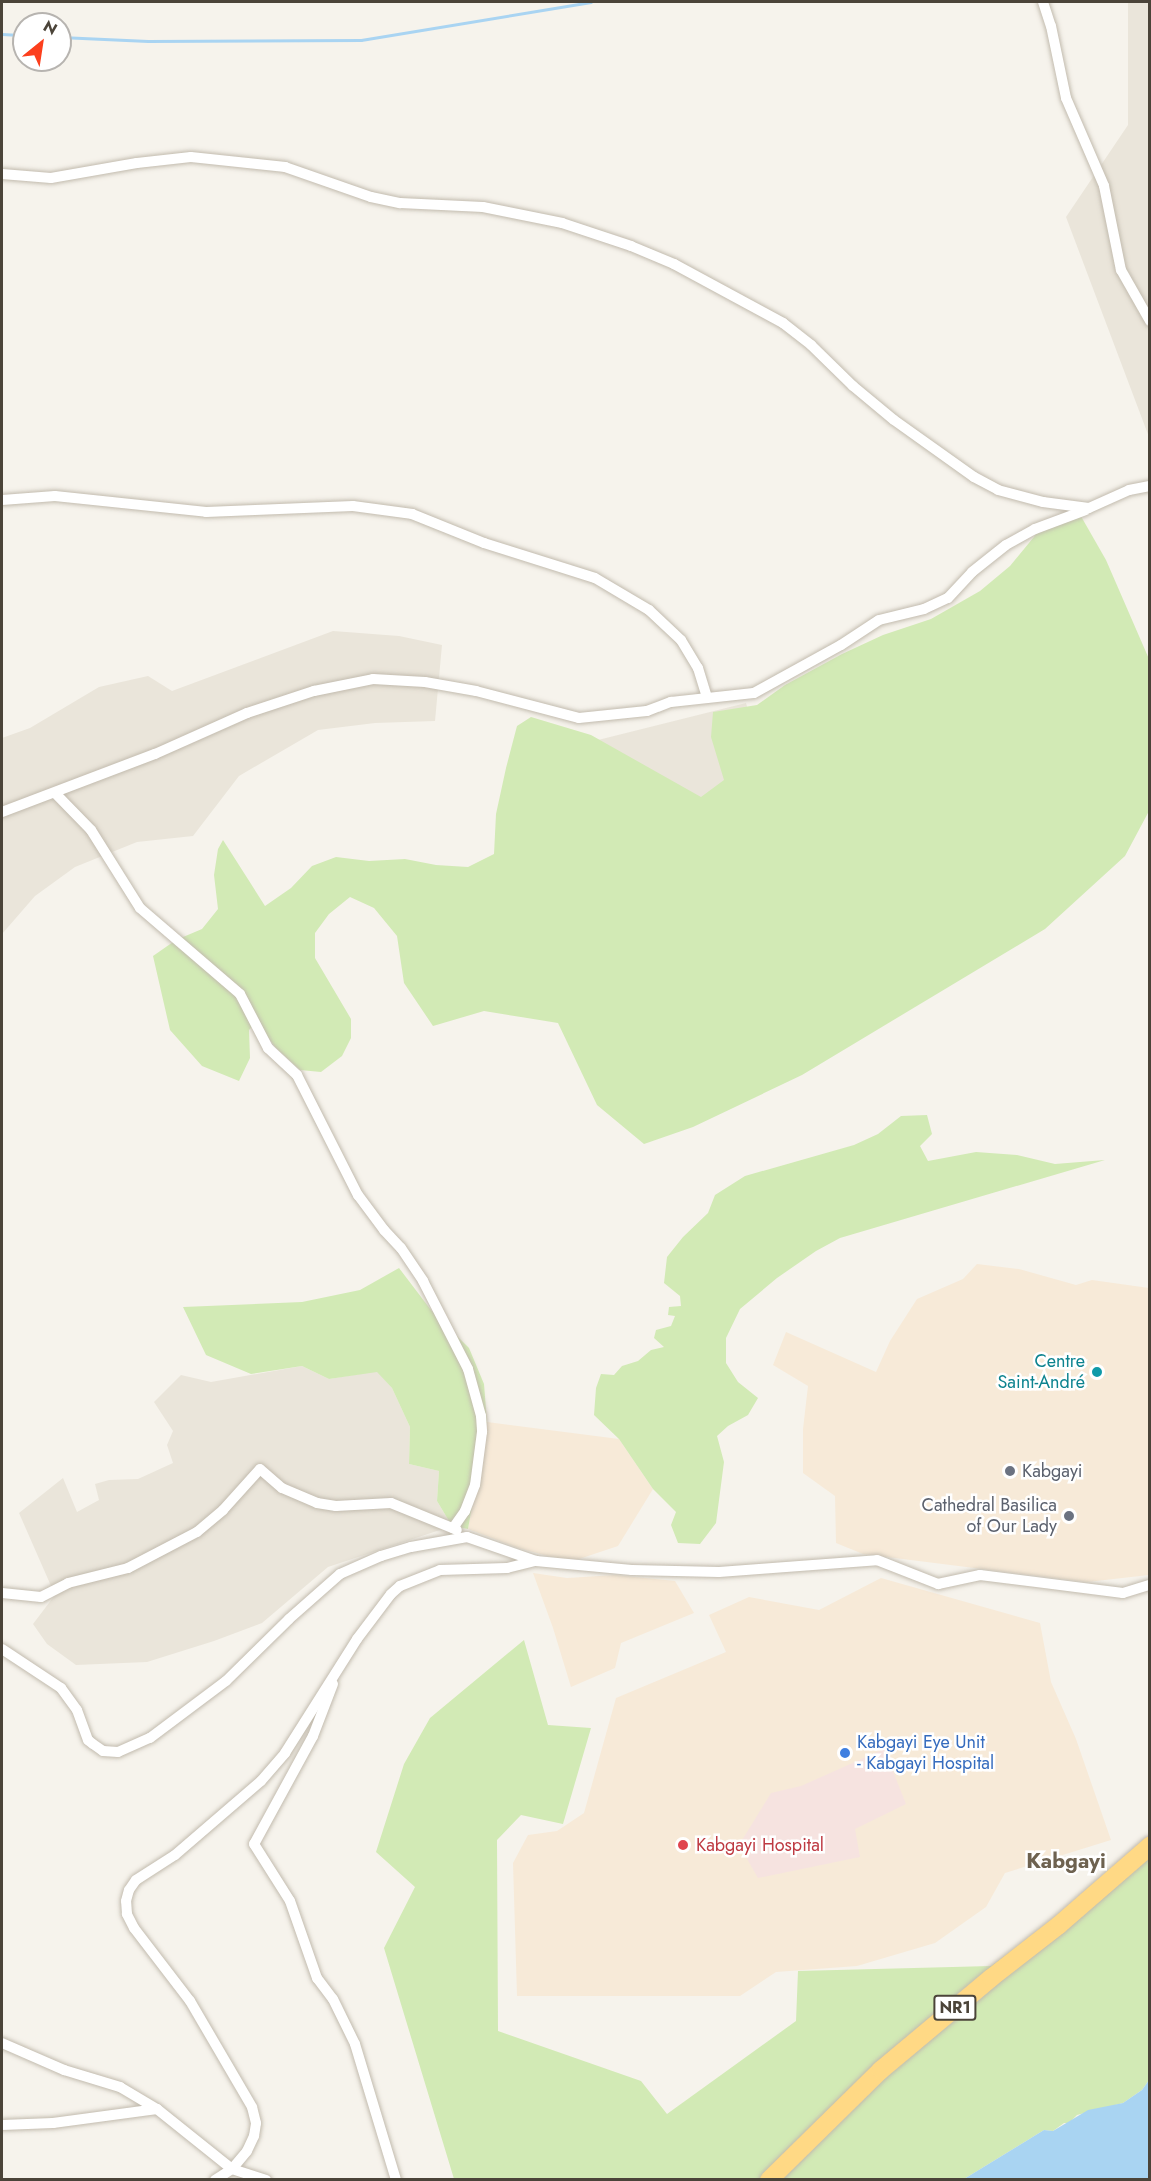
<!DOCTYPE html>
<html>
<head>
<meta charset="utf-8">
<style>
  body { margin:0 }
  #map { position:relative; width:1151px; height:2181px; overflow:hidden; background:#f6f3ec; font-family:Jost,sans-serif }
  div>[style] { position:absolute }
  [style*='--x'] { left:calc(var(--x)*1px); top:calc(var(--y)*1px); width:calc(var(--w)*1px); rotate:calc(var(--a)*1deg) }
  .residential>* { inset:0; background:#eae5da }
  .commercial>* { inset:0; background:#f7ead8 }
  .medical>* { inset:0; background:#f6e3e0 }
  .green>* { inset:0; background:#d2eab5 }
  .water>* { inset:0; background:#a9d4f2 }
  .stream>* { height:3px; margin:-1.5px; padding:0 1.5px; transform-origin:1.5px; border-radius:1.5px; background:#a9d4f2 }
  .roads { filter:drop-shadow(0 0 2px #c2bbae) drop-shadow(0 0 2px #c2bbae) }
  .minor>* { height:10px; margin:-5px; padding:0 5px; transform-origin:5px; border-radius:5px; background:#fff }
  .trunk>* { height:18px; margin:-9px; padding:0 9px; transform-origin:9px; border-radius:9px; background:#ffd985 }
  .dots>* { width:16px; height:16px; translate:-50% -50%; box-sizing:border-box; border:3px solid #fff; border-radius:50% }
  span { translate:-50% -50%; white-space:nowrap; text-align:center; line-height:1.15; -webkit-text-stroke:5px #fff; paint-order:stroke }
  .shield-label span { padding:2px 4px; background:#fff; border:2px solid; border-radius:4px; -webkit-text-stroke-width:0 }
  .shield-label { font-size:16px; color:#4b4439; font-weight:700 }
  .culture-label { font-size:18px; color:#0d838f }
  .right { translate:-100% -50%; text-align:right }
  .worship-label { font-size:18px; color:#5b616d }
  .left { translate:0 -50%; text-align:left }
  .shop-label { font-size:18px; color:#366cbe }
  .health-label { font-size:18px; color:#be3a42 }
  .quarter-label { font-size:21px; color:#6e6250; font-weight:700 }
  .frame { position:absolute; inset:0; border:3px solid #4b4439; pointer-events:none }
  .north { position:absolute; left:12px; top:12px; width:60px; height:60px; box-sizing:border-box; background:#fff; border:2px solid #b7b4b0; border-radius:50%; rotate:30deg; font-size:16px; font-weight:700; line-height:24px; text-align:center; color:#4b4439 }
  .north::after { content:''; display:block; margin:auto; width:21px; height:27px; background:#fc3f1d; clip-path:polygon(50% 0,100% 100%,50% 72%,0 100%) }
</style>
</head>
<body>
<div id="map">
  <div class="residential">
    <div style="clip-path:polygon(1128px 2px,1149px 2px,1149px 437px,1066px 217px,1128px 125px)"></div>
    <div style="clip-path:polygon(333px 631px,399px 636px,442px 645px,435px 721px,375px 723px,318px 730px,239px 776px,193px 836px,137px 842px,75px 867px,35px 896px,2px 934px,2px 738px,30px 728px,99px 687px,148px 676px,172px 691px)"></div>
    <div style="clip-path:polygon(746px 703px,763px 764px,740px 827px,578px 745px)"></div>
    <div style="clip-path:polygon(302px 1366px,329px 1379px,377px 1371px,392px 1388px,410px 1427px,409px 1464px,439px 1471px,437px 1501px,452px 1526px,328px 1567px,262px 1623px,214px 1641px,147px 1662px,76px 1665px,47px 1644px,33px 1624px,55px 1595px,19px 1513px,63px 1478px,77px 1512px,99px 1500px,95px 1484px,109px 1480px,138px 1479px,173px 1463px,167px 1445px,173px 1431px,154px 1402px,181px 1375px,211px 1382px)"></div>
  </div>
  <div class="commercial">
    <div style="clip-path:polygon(977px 1264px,1019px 1269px,1076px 1285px,1092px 1280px,1149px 1288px,1149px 1575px,1087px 1582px,863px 1554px,836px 1543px,835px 1496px,803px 1473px,803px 1429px,808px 1386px,773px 1365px,786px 1332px,876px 1372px,890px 1341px,917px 1299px,963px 1279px)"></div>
    <div style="clip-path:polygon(487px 1422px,619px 1439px,653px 1489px,618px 1546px,570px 1562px,518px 1548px,468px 1529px)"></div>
    <div style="clip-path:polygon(533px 1573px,567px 1578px,615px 1575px,675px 1581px,694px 1613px,621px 1643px,615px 1668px,571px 1687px,553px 1628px)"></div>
    <div style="clip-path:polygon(881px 1578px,1040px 1623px,1051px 1682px,1076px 1739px,1111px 1840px,1005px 1873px,986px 1907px,935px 1943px,857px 1966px,776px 1972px,740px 1996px,517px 1996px,513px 1863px,528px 1835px,557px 1831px,584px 1813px,616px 1698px,726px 1652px,709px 1615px,749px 1597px,819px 1610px)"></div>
  </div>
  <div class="medical">
    <div style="clip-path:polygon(884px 1749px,906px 1804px,855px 1829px,860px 1857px,758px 1878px,739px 1845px,771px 1793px,801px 1786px)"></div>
  </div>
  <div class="green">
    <div style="clip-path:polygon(1078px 511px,1106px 560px,1149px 659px,1149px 811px,1125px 856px,1045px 929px,802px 1075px,693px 1127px,644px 1144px,597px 1105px,558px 1023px,484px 1011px,433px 1026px,404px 983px,397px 936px,374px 908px,350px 897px,329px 914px,315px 933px,315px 958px,351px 1019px,351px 1038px,342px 1056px,321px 1072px,300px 1070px,276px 1048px,256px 1022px,249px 1030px,250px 1058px,239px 1081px,202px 1066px,170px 1030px,153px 956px,176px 940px,202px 929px,218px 909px,214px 875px,218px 849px,223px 840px,265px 906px,291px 888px,312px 866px,336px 857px,369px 861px,405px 859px,436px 865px,468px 867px,494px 854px,496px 814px,506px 768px,517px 726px,531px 717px,591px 735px,701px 797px,724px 780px,711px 737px,713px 712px,757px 705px,785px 685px,842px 654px,883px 635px,931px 619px,980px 591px,1010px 566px,1038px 532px)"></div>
    <div style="clip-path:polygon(927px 1115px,932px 1134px,920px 1146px,928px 1161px,976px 1152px,1017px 1155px,1055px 1164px,1105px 1160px,840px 1238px,816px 1251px,777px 1278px,740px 1309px,726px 1338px,726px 1363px,738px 1382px,758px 1398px,748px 1415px,728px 1426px,717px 1436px,724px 1462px,716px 1523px,700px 1544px,678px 1543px,671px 1525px,676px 1512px,653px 1489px,619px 1439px,594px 1415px,596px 1388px,601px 1374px,614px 1375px,622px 1366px,638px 1361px,651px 1350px,664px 1347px,654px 1338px,656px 1330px,671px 1326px,675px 1316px,668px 1315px,669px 1307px,681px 1306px,680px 1296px,664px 1283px,667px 1257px,683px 1237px,708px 1213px,715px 1195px,745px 1176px,854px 1145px,878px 1134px,901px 1116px)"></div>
    <div style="clip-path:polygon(399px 1268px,431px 1310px,469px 1348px,484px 1384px,487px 1422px,468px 1529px,452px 1526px,437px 1501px,439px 1471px,409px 1464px,410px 1427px,392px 1388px,377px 1372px,329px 1379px,302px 1366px,251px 1374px,206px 1355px,183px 1307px,302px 1302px,360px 1290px)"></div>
    <div style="clip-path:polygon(524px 1640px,548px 1725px,591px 1728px,563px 1824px,521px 1815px,497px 1840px,498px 2031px,641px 2081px,667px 2114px,796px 2021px,798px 1971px,991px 1966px,1149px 1849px,1149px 2080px,1142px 2090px,1123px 2103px,1077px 2115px,1069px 2123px,1064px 2123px,1053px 2131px,1044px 2130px,964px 2179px,454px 2179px,384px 1948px,415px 1887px,376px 1852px,404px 1764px,430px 1718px)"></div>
  </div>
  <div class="water">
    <div style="clip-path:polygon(1149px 2080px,1149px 2179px,964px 2179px,1044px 2130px,1053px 2131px,1088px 2110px,1123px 2103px,1142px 2090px)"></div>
  </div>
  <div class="stream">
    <div style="--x:2;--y:34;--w:22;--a:3"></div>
    <div style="--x:60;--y:37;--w:88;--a:2.6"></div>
    <div style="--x:148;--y:41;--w:213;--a:-0.3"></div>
    <div style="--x:361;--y:40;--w:233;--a:-9.4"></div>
  </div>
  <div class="roads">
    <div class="minor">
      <div style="--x:1043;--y:2;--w:25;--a:72"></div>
      <div style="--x:1051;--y:26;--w:74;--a:78.2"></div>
      <div style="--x:1066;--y:98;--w:96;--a:66.6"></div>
      <div style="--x:1104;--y:186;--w:86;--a:78.6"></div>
      <div style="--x:1121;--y:270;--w:59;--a:60.4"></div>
      <div style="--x:2;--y:174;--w:49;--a:4.7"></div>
      <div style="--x:51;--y:178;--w:87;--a:-9.9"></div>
      <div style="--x:137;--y:163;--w:54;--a:-6.3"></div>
      <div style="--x:191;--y:157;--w:95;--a:6.1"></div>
      <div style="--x:285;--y:167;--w:91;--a:19.2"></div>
      <div style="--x:371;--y:197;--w:30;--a:12"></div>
      <div style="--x:400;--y:203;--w:83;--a:2.8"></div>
      <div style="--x:483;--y:207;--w:81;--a:11.4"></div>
      <div style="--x:562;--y:223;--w:73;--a:18.4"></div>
      <div style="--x:631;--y:246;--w:47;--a:22.7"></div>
      <div style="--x:674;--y:264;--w:124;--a:28.4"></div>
      <div style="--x:783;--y:323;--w:36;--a:38"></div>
      <div style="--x:811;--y:345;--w:59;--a:44.3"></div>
      <div style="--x:853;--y:386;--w:53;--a:39.7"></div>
      <div style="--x:894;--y:420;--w:98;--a:35.5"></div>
      <div style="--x:974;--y:477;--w:27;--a:28"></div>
      <div style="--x:998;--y:490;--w:47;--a:14.9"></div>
      <div style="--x:1043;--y:502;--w:46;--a:7.4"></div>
      <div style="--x:1089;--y:508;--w:44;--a:-24.2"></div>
      <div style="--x:1129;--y:490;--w:21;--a:-11"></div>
      <div style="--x:2;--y:500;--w:53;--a:-4.3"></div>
      <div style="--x:55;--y:496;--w:152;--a:6"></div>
      <div style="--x:206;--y:512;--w:147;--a:-2.3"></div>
      <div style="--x:353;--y:506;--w:60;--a:7.7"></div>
      <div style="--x:412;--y:514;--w:78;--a:21.9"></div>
      <div style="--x:484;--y:543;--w:116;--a:17.5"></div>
      <div style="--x:595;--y:578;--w:63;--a:30.7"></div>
      <div style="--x:649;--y:610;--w:44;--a:43.2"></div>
      <div style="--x:681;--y:640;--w:33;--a:59"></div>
      <div style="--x:698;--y:668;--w:31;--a:73"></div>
      <div style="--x:55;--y:793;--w:52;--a:45.8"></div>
      <div style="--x:91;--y:830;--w:92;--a:57.9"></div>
      <div style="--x:140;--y:908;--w:132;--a:40.7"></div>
      <div style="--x:240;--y:994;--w:61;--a:62.6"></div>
      <div style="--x:268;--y:1048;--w:40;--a:43"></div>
      <div style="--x:297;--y:1075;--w:135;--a:63.1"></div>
      <div style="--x:358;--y:1195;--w:44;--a:53.4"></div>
      <div style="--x:384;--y:1230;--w:25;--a:47"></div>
      <div style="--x:401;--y:1248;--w:40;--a:56"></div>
      <div style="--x:423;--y:1281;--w:99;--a:62.9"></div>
      <div style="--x:468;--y:1369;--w:49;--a:74.5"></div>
      <div style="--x:481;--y:1416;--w:16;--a:86"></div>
      <div style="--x:482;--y:1432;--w:53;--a:97.5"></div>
      <div style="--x:475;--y:1485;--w:28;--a:111"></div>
      <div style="--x:465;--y:1511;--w:21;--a:125"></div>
      <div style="--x:2;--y:812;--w:164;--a:-20.8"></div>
      <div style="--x:155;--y:754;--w:101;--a:-24"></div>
      <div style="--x:247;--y:713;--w:71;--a:-18.2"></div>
      <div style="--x:314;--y:691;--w:60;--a:-11.5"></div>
      <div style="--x:373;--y:679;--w:52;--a:3.3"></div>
      <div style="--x:425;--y:682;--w:52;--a:10"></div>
      <div style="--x:476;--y:691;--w:106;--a:14.7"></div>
      <div style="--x:579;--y:718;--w:68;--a:-5.9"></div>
      <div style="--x:647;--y:711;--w:26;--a:-21"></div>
      <div style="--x:671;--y:702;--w:83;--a:-6.2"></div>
      <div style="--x:754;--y:693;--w:99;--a:-28.9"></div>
      <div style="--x:841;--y:645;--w:45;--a:-33.3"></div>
      <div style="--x:879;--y:620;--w:46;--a:-13.7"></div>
      <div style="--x:924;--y:609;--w:26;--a:-25"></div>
      <div style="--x:948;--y:598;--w:35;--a:-47"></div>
      <div style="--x:972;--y:572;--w:43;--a:-38.5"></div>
      <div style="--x:1006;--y:545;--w:33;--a:-29"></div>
      <div style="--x:1035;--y:529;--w:54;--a:-20.4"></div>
      <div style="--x:2;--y:1593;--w:39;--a:6"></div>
      <div style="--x:41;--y:1597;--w:30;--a:-27"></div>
      <div style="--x:68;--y:1583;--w:62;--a:-14"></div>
      <div style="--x:128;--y:1568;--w:78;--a:-27.6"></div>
      <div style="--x:197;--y:1532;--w:34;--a:-40"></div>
      <div style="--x:223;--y:1510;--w:55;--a:-47.9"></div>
      <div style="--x:260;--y:1469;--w:29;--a:41"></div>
      <div style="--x:282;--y:1488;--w:38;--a:23"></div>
      <div style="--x:317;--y:1503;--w:19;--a:9"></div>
      <div style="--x:336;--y:1506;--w:55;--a:-3.1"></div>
      <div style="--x:391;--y:1503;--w:71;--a:22.2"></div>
      <div style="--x:2;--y:1649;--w:71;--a:33.5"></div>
      <div style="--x:61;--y:1688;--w:27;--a:54"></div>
      <div style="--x:77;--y:1710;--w:32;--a:70"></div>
      <div style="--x:88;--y:1740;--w:6;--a:39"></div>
      <div style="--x:93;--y:1744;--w:12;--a:35"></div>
      <div style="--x:103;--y:1751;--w:15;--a:4"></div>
      <div style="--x:118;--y:1752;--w:35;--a:-24"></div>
      <div style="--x:150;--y:1738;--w:95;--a:-36.9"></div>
      <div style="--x:226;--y:1681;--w:88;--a:-44.5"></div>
      <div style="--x:289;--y:1619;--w:68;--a:-41.4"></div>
      <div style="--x:340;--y:1574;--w:45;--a:-23.7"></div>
      <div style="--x:381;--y:1556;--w:31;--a:-17"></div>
      <div style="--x:411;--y:1547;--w:57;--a:-10.1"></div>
      <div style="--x:467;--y:1537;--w:73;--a:19.2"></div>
      <div style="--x:536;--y:1561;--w:96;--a:5.4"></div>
      <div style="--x:632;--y:1570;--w:87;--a:1.3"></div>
      <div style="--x:719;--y:1572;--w:158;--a:-4.3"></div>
      <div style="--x:877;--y:1560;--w:66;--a:21.5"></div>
      <div style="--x:938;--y:1584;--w:43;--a:-12.1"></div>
      <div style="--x:980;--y:1575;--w:144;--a:7.2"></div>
      <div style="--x:1123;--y:1593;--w:28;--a:-17"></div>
      <div style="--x:333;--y:1684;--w:56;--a:111"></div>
      <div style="--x:313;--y:1736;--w:123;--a:118.6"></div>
      <div style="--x:254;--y:1844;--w:67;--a:57.7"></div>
      <div style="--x:290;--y:1901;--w:82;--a:70.7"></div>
      <div style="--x:317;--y:1978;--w:26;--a:53"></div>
      <div style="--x:333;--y:1999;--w:50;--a:63.9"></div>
      <div style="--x:355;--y:2044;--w:142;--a:73.2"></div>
      <div style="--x:2;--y:2043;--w:68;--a:23.5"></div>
      <div style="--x:64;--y:2070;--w:59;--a:16.9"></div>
      <div style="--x:120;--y:2087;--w:43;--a:30.7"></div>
      <div style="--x:157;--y:2109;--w:96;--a:38.7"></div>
      <div style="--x:232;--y:2169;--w:36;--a:18"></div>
      <div style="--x:2;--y:2125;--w:51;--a:-2.2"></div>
      <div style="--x:53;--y:2123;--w:105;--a:-7.7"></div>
      <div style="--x:215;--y:2180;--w:20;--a:-33"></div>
      <div style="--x:232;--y:2169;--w:23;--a:-50"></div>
      <div style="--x:247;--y:2151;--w:17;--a:-65"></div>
      <div style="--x:254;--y:2136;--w:13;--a:-81"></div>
      <div style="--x:256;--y:2123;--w:16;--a:-104"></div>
      <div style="--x:252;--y:2107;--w:123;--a:-120.3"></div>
      <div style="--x:190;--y:2001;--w:92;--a:-127.5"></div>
      <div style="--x:134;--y:1928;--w:16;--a:-117"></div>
      <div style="--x:127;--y:1914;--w:13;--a:-94"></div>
      <div style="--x:126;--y:1901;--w:11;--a:-75"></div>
      <div style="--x:129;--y:1890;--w:12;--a:-55"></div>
      <div style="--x:136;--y:1880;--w:46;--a:-32.7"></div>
      <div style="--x:175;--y:1855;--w:113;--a:-40.7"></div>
      <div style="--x:261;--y:1781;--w:37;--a:-49"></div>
      <div style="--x:285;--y:1753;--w:135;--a:-57.7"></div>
      <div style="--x:357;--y:1639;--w:56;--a:-52.9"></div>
      <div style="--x:391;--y:1594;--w:12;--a:-42"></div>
      <div style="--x:400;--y:1586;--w:43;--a:-21.8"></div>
      <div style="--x:440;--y:1570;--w:67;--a:-1.7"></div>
      <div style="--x:507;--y:1568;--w:30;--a:-14"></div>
    </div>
    <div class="trunk">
      <div style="--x:769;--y:2180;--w:157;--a:-44.5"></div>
      <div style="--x:881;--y:2070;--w:143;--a:-39.9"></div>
      <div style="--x:991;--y:1978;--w:86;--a:-37.9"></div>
      <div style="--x:1059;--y:1925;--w:121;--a:-41"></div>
    </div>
  </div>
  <div class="dots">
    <div style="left:1097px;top:1372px;background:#0f9aa8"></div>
    <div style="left:1010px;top:1471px;background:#6b7280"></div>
    <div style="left:1069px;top:1516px;background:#6b7280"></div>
    <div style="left:845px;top:1753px;background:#3f7fe0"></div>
    <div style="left:683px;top:1845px;background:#e0444e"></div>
  </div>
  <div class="shield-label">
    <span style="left:955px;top:2008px">NR1</span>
  </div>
  <div class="culture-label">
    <span class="right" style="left:1085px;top:1372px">Centre<br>Saint-André</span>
  </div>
  <div class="worship-label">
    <span class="left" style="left:1022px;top:1471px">Kabgayi</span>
    <span class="right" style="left:1057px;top:1516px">Cathedral Basilica<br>of Our Lady</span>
  </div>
  <div class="shop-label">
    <span class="left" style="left:857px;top:1753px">Kabgayi Eye Unit<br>- Kabgayi Hospital</span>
  </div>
  <div class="health-label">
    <span class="left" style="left:696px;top:1845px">Kabgayi Hospital</span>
  </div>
  <div class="quarter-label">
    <span style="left:1066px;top:1861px">Kabgayi</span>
  </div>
  <div class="frame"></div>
  <div class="north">N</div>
</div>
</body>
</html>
